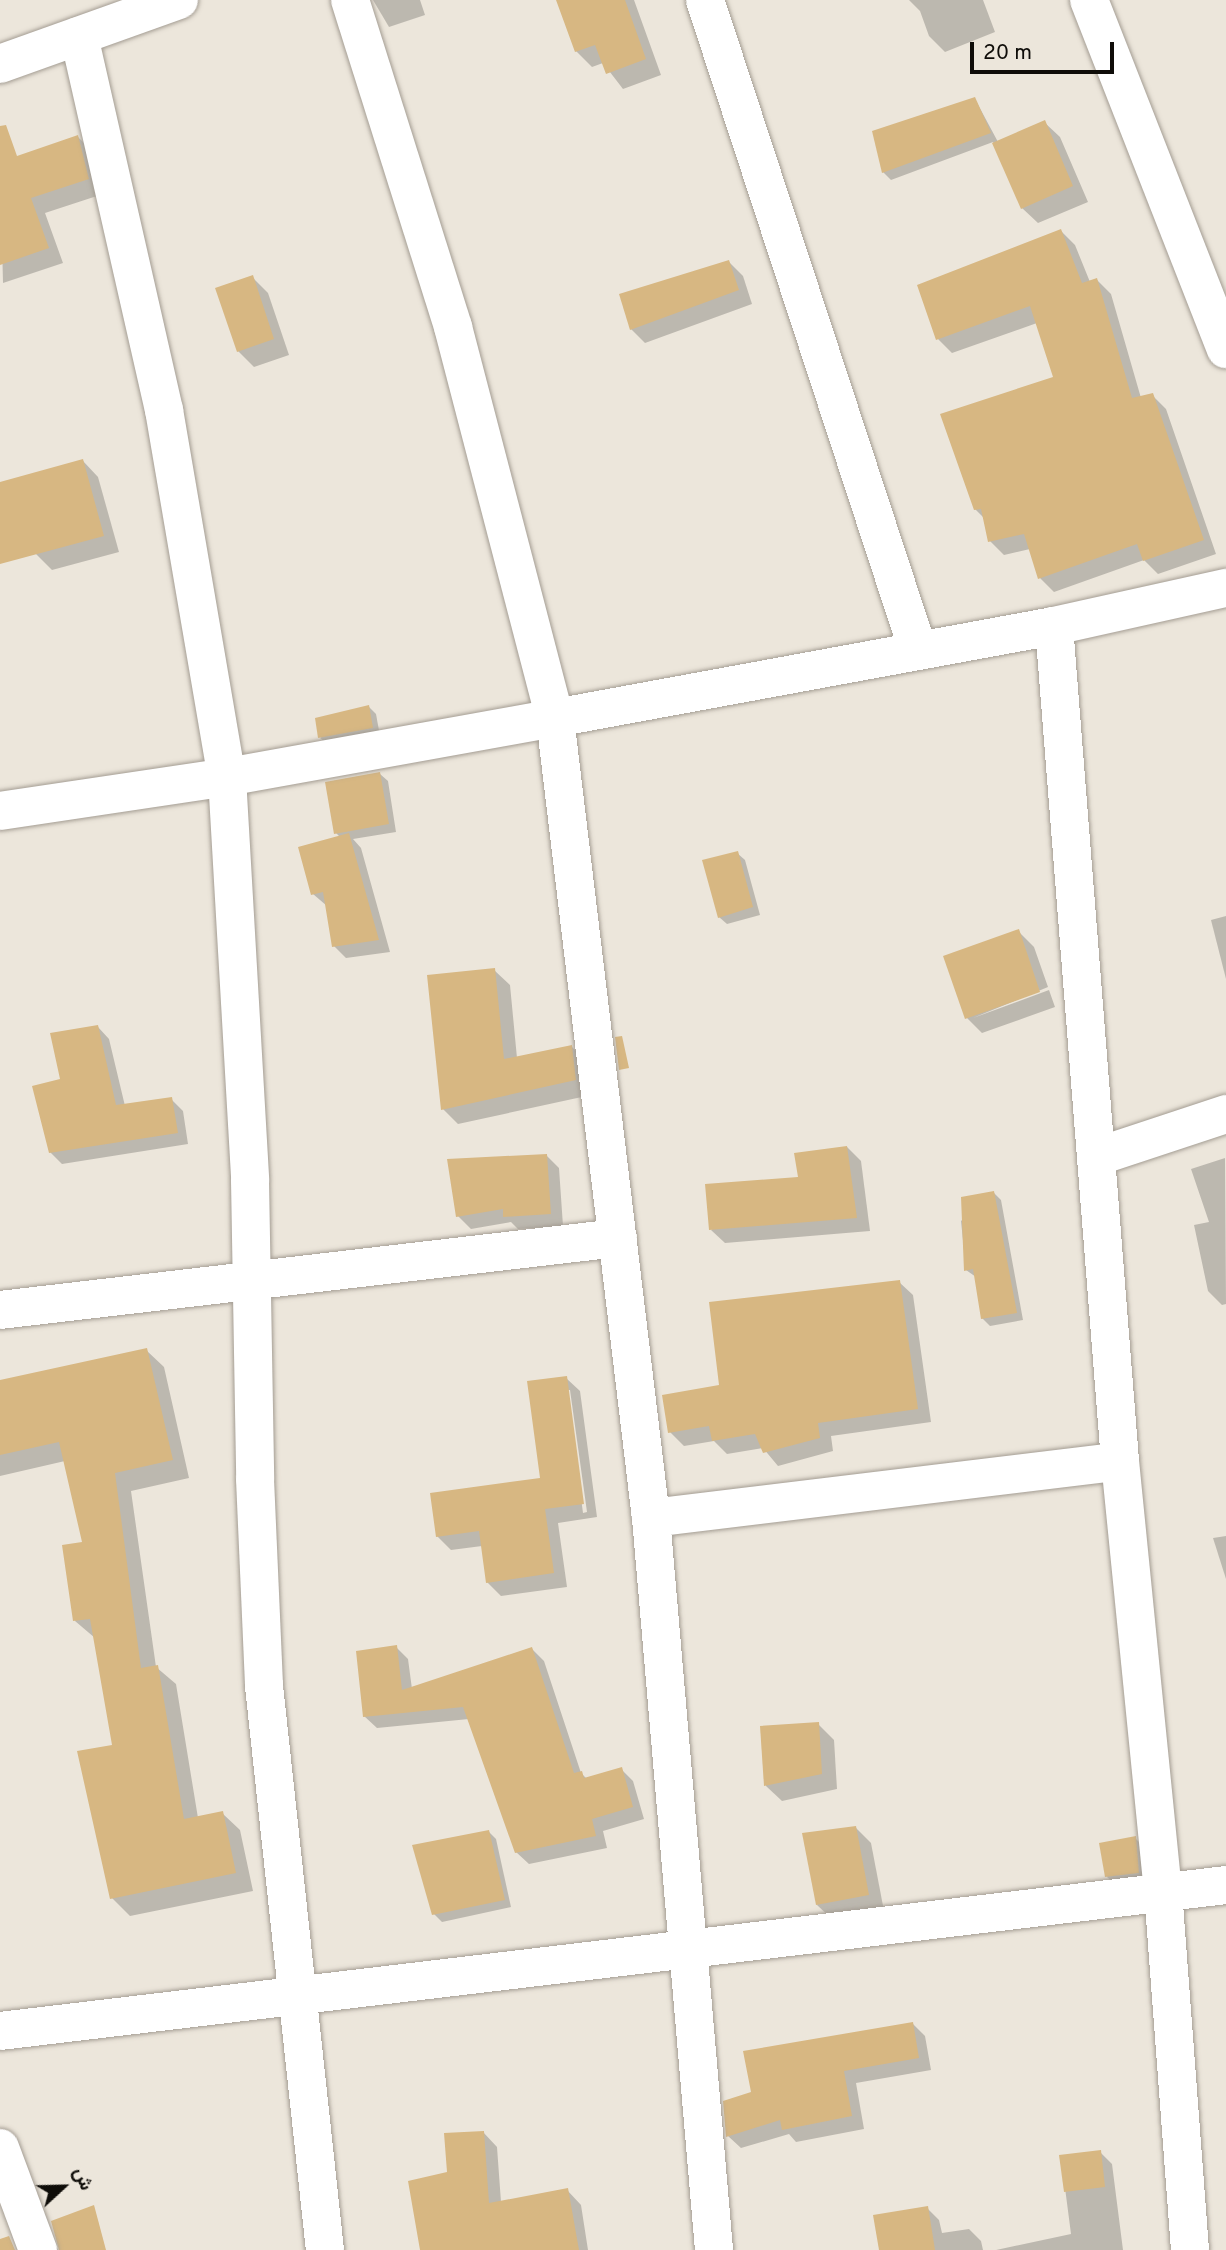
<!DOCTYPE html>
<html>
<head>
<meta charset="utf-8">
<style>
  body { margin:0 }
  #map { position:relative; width:1226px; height:2250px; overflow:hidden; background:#ece6db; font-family:Overpass,Vazirmatn,sans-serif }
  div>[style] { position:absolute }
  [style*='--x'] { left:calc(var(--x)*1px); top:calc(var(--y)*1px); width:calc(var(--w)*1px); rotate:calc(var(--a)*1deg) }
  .shadow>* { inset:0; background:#0003 }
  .building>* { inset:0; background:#d7b782 }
  .roads { filter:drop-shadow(0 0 2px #a49d93) drop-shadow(0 0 2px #a49d93) }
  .street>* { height:38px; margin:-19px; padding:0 19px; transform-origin:19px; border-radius:19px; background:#fff }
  span { translate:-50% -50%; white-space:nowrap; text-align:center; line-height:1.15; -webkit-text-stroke:5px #ece6db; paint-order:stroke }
  .north { position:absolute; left:28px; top:2152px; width:70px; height:70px; -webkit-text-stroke:5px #ece6db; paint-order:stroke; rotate:68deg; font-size:19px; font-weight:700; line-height:28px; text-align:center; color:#0f0d09 }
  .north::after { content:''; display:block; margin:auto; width:24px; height:32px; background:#0f0d09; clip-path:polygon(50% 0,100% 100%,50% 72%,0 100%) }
  .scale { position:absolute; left:970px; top:42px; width:144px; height:32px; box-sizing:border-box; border:4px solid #0f0d09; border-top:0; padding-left:9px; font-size:21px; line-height:24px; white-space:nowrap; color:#0f0d09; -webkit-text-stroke:5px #ece6db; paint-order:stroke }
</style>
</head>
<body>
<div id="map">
  <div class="shadow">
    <div style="clip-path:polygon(373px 0,420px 0,425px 15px,389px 27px)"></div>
    <div style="clip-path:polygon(557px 0,634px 0,661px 75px,623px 89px,603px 63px,592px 67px,576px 51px)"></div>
    <div style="clip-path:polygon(909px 0,983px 0,995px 32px,945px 52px,929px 36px,920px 11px)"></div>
    <div style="clip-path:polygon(975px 99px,998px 142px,1044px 122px,1060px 137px,1088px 202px,1038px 223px,1022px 208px,993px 142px,891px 180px,883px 172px)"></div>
    <div style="clip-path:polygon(78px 137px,93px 152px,103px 194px,45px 213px,63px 263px,3px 283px,0 164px)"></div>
    <div style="clip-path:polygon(1061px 231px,1075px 245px,1090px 282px,1097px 280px,1111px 294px,1141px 398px,1152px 395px,1166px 409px,1216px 554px,1158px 574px,1144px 560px,1054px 592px,1040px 578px,1030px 549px,1004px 555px,990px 541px,985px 519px,975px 509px,1055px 378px,1037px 323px,952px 353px,938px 339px)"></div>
    <div style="clip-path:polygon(729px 262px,743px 276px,752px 304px,645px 343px,631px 329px)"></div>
    <div style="clip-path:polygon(252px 277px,268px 293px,289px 355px,254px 367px,238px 351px)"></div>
    <div style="clip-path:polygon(83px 461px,98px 477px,119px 552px,52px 570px,36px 554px)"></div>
    <div style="clip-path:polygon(369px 707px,376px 714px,380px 736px,328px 745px,320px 738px)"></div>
    <div style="clip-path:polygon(380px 774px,388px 781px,396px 832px,353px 839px,361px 848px,390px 952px,346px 958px,334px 946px,327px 906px,313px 894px,340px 837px,336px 833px)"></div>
    <div style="clip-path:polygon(737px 853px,745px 860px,760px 915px,727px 924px,719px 917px)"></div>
    <div style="clip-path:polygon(1226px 916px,1226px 979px,1211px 920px)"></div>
    <div style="clip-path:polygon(1018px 931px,1034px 947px,1048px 987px,973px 1018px,1049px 990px,1055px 1007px,982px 1033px,967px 1018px)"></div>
    <div style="clip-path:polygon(494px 970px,510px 985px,517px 1058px,572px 1047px,587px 1062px,591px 1095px,458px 1124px,443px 1109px)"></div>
    <div style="clip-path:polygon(98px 1027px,109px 1039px,125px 1106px,171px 1099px,183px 1111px,188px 1144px,62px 1164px,50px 1152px,62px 1081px)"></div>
    <div style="clip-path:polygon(847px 1147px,861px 1161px,870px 1231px,725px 1243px,711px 1230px)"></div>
    <div style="clip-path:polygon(546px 1155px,559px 1168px,563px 1226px,518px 1229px,511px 1222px,471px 1229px,458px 1216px)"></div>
    <div style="clip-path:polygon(1225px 1158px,1226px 1304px,1222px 1305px,1208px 1291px,1194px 1225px,1209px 1222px,1191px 1169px)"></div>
    <div style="clip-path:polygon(994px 1193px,1001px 1200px,1023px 1320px,990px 1326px,982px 1318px,976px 1277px,966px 1270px,961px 1221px)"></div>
    <div style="clip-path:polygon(899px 1282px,913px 1295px,931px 1422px,831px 1436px,833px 1451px,778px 1466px,763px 1448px,727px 1454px,714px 1441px,684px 1446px,670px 1432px,721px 1387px)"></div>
    <div style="clip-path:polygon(146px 1350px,164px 1367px,189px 1478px,131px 1491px,156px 1667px,176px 1684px,198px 1818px,222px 1813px,240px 1830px,253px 1891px,130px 1916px,112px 1898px,115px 1747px,95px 1638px,75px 1621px,84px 1544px,65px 1461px,0 1476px,0 1387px)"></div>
    <div style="clip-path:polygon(evenodd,566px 1378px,580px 1391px,597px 1517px,558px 1523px,567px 1587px,501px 1596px,487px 1582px,482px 1546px,451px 1550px,437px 1536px,542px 1480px,566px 1378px,567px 1390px,570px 1390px,587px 1512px,583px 1513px,567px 1390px)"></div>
    <div style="clip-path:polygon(1226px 1536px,1226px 1579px,1213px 1538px)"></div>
    <div style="clip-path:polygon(396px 1647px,408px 1659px,412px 1689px,532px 1649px,544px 1661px,581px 1773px,587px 1779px,621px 1769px,633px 1781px,644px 1819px,603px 1831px,607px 1848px,529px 1864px,516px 1852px,469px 1719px,377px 1728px,364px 1716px)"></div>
    <div style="clip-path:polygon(818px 1724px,834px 1740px,837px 1789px,782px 1801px,766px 1786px,762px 1728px)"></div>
    <div style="clip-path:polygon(855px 1827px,871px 1843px,884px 1911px,833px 1920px,817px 1905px)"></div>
    <div style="clip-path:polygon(489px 1832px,496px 1839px,511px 1907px,442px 1922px,434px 1914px)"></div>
    <div style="clip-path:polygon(1135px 1838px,1143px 1846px,1146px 1880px,1115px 1884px,1107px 1877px)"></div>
    <div style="clip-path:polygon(912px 2023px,925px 2036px,931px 2070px,856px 2083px,864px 2129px,796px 2142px,789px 2134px,741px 2148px,728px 2136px,753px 2093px)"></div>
    <div style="clip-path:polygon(483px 2132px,497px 2147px,501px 2202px,567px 2190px,581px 2205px,588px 2250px,422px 2250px,449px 2174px)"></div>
    <div style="clip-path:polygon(1100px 2152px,1112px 2164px,1123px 2250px,996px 2250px,1071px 2234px,1061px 2157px)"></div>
    <div style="clip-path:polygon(927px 2208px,939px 2220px,942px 2233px,969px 2229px,981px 2241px,983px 2250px,886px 2250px)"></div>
  </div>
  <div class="building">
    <div style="clip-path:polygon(556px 0,625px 0,646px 59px,606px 74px,595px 45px,575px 52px)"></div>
    <div style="clip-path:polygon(975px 97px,991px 133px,882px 173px,872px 131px)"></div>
    <div style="clip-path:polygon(1045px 120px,1073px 186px,1021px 209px,992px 143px)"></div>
    <div style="clip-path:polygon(6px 125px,17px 156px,78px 135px,89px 179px,31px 198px,49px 248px,0 265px,0 126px)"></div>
    <div style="clip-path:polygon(1061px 229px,1082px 283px,1097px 278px,1132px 398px,1153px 393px,1204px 540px,1143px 561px,1137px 544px,1038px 579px,1024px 534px,988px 542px,981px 509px,974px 510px,940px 414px,1053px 377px,1030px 306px,936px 340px,917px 285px)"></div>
    <div style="clip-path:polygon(729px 260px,739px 290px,630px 330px,619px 294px)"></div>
    <div style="clip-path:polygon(253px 275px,274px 339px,237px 352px,215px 288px)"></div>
    <div style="clip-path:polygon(83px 459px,104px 536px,0 564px,0 482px)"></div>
    <div style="clip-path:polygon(369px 705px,373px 728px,318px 738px,315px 718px)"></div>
    <div style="clip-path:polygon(380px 772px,389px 824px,334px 834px,325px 782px)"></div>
    <div style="clip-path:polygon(349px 833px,379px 940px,332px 947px,323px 892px,311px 895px,298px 847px)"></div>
    <div style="clip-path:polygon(738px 851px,753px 907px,718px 918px,702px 860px)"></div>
    <div style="clip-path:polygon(1019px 929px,1040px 992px,965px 1019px,943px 956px)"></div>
    <div style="clip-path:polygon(495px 968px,504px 1059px,572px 1045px,576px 1080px,441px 1110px,427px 975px)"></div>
    <div style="clip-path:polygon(98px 1025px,116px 1105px,172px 1097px,178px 1133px,49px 1153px,32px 1086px,60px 1079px,50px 1033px)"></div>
    <div style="clip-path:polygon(622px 1036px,629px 1068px,619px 1070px,615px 1037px)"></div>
    <div style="clip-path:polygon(847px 1146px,857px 1218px,709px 1230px,705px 1184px,798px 1177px,794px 1153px)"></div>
    <div style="clip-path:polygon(547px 1154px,551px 1214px,503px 1217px,503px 1209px,456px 1217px,447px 1159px)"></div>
    <div style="clip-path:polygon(994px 1191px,1017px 1313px,981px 1319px,973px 1269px,964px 1271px,961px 1197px)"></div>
    <div style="clip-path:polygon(900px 1280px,918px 1409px,818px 1423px,820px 1438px,763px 1453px,755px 1434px,712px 1441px,709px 1426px,668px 1433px,662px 1395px,719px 1385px,709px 1302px)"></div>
    <div style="clip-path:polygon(147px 1348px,173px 1460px,115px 1473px,141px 1668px,158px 1665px,184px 1819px,223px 1811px,236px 1873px,110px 1899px,77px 1751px,112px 1745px,90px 1619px,73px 1621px,62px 1545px,82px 1542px,59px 1442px,0 1455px,0 1380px)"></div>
    <div style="clip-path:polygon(567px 1376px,584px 1504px,545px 1509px,554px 1573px,486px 1583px,479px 1531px,436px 1537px,430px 1493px,540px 1478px,527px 1381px)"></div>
    <div style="clip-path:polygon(397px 1645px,402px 1690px,532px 1647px,574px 1773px,582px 1771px,584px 1778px,622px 1767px,633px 1807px,592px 1819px,596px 1836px,515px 1853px,463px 1707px,363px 1717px,356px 1651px)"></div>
    <div style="clip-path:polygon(819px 1722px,822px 1774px,764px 1786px,760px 1726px)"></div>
    <div style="clip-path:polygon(856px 1826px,869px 1895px,816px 1905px,802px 1833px)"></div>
    <div style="clip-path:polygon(489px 1830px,505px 1900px,432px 1915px,412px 1845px)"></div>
    <div style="clip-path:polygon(1136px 1836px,1139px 1873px,1105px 1877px,1099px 1843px)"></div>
    <div style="clip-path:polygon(913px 2022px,919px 2058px,844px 2071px,852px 2116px,782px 2130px,780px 2120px,726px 2137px,723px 2101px,751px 2092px,743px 2051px)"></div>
    <div style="clip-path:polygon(484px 2131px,489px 2203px,568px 2188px,579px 2250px,420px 2250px,408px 2181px,447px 2172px,444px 2133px)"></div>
    <div style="clip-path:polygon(1101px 2150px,1105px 2187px,1064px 2192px,1059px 2155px)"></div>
    <div style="clip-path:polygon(94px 2205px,106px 2250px,59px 2250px,51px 2221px)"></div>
    <div style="clip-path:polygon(928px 2206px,935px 2250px,879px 2250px,873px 2215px)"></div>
    <div style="clip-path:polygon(9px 2236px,15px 2250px,0 2250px,0 2239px)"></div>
  </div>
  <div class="roads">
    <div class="street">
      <div style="--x:350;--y:0;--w:343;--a:72.5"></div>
      <div style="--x:453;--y:327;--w:404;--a:75.4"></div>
      <div style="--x:555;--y:718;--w:806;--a:83.16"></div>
      <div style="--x:651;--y:1518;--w:735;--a:85.08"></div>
      <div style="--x:705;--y:0;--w:684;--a:71.86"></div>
      <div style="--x:1089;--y:0;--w:375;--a:68.6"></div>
      <div style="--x:79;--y:36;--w:384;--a:77.2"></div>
      <div style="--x:164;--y:410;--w:372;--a:80.3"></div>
      <div style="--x:227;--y:777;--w:404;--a:86.7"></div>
      <div style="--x:250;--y:1180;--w:299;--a:89"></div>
      <div style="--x:255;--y:1479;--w:207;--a:87.5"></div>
      <div style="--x:264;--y:1686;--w:567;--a:83.83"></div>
      <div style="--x:0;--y:64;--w:190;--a:-19.7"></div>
      <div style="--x:1054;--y:626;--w:838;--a:85.48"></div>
      <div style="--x:1120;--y:1461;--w:432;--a:84.3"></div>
      <div style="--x:1163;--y:1891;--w:360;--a:85.7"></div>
      <div style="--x:0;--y:811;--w:230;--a:-8.5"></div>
      <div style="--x:227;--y:777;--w:333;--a:-10.2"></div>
      <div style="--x:555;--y:718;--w:507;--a:-10.45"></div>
      <div style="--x:1054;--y:626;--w:176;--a:-12.5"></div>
      <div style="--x:1099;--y:1156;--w:134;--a:-18.3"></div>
      <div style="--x:0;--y:1310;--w:622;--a:-6.65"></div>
      <div style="--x:651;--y:1518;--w:472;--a:-6.9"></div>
      <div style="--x:0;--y:2031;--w:1235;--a:-6.79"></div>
      <div style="--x:0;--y:2148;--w:109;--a:69.6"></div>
    </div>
  </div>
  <div class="north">ش</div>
  <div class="scale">20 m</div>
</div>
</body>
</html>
